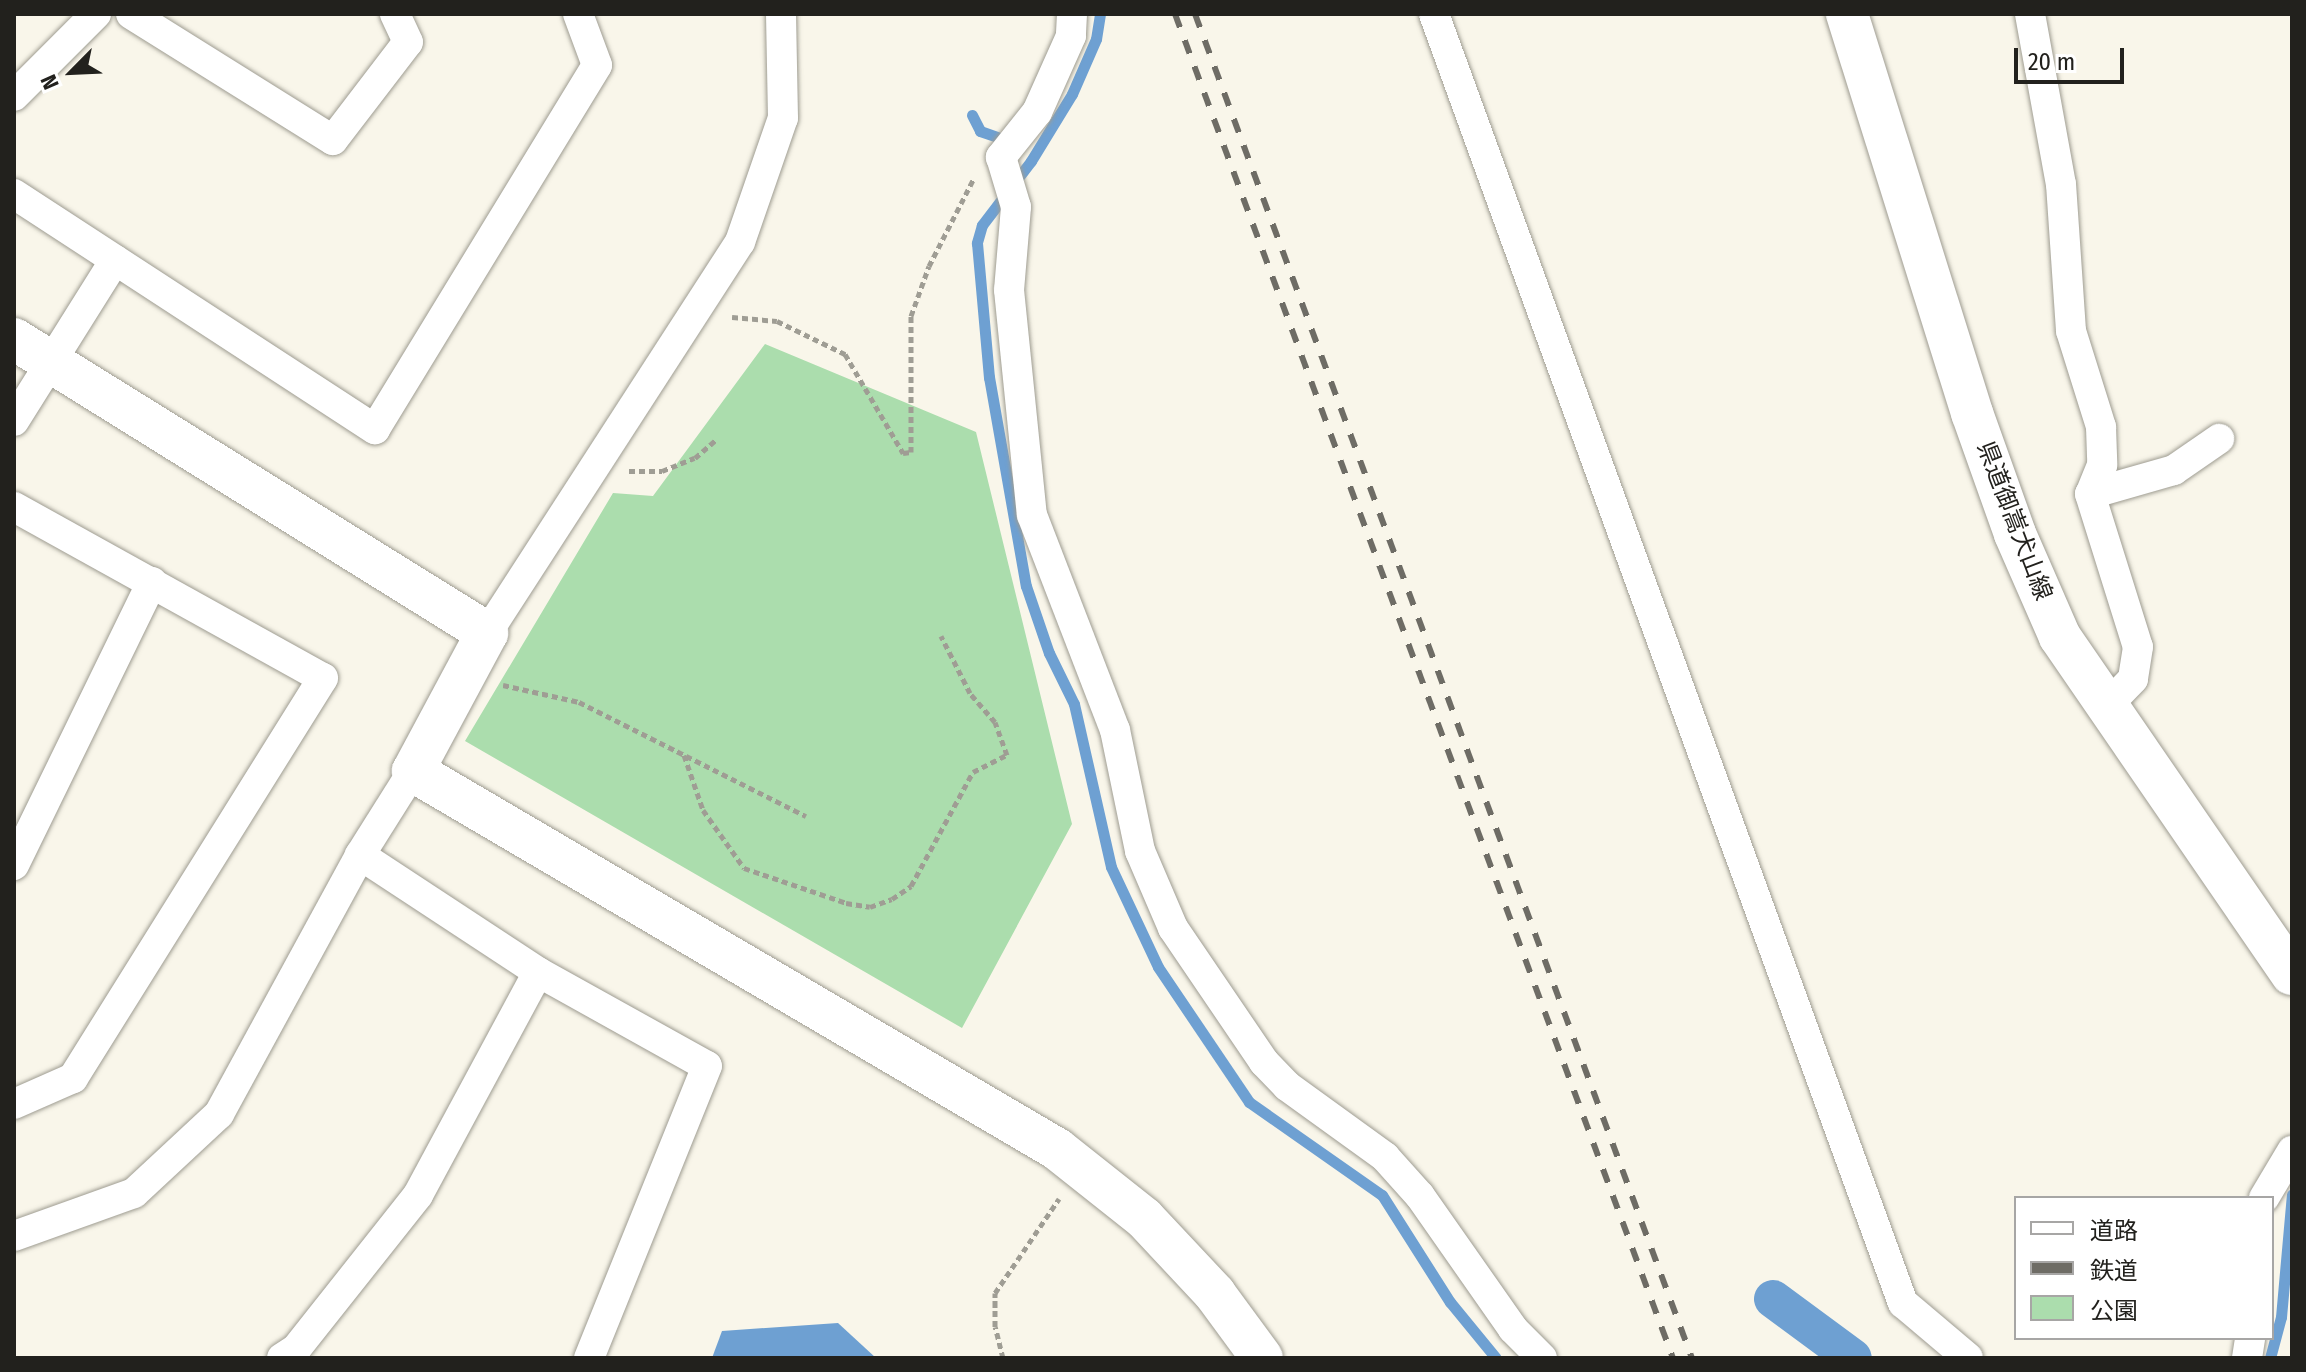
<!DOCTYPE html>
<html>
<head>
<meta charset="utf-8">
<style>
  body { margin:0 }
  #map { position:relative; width:2306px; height:1372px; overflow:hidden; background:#f9f6ea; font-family:"Fira Sans Condensed","Noto Sans JP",sans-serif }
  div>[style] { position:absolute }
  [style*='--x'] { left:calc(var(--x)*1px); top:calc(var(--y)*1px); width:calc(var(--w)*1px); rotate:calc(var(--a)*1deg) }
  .green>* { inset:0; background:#abddad }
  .water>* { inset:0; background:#6ea0d2 }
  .stream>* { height:11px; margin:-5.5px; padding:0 5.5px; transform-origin:5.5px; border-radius:5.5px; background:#6ea0d2 }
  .canal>* { height:38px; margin:-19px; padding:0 19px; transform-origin:19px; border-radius:19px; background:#6ea0d2 }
  .path>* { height:5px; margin-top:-2.5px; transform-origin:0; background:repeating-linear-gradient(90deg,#9f9d94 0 6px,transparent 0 10px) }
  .roads { filter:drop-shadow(0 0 2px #9e9c91) drop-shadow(0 0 2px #9e9c91) }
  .street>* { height:30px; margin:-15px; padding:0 15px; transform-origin:15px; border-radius:15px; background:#fff }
  .secondary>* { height:42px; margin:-21px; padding:0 21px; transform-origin:21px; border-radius:21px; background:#fff }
  .rail>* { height:6px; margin-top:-3px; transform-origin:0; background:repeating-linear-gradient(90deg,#6e6c65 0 14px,transparent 0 28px) }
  span { translate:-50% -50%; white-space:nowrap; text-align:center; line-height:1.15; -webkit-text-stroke:6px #fff; paint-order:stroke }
  .street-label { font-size:24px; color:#22211d }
  .frame { position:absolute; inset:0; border:16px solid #22211d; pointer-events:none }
  .legend { position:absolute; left:2014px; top:1196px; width:260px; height:144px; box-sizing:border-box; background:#fff; border:2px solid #a7a6a5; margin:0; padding:10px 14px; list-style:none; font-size:24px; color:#22211d }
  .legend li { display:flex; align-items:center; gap:16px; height:40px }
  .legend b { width:40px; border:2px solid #a7a6a5 }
  .north { position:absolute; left:32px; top:32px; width:80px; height:80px; -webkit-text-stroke:6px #fff; paint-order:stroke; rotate:246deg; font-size:22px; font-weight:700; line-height:32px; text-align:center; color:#22211d }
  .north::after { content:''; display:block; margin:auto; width:28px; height:36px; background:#22211d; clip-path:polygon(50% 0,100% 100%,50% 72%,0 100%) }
  .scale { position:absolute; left:2014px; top:48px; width:110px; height:36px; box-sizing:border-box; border:4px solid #22211d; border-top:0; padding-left:10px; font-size:24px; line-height:28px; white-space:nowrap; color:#22211d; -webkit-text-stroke:6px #fff; paint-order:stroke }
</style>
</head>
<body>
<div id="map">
  <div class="green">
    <div style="clip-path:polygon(765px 344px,976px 432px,1072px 824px,962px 1028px,465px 741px,613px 493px,653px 496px)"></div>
  </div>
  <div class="water">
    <div style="clip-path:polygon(838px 1323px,876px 1358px,712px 1358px,722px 1331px)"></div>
  </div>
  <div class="stream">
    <div style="--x:1100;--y:14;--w:25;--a:99"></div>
    <div style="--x:1096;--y:39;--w:60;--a:113.6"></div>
    <div style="--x:1072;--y:94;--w:79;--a:121.5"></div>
    <div style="--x:1031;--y:161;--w:81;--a:127.4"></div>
    <div style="--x:982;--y:225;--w:19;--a:106"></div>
    <div style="--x:977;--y:243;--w:135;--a:84.9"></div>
    <div style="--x:989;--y:377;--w:212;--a:80"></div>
    <div style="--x:1026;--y:586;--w:71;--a:71.1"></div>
    <div style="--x:1049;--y:653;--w:57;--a:63.9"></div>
    <div style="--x:1074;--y:704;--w:167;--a:77.2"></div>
    <div style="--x:1111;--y:867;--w:110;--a:64.8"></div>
    <div style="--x:1158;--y:967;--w:163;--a:56"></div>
    <div style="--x:1249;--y:1102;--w:162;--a:35"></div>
    <div style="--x:1382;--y:1195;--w:127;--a:57.6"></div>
    <div style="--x:1450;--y:1302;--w:72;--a:50.6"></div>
    <div style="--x:972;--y:115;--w:18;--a:63"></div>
    <div style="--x:980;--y:131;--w:18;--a:19"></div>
    <div style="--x:2270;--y:1358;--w:42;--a:-75"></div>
    <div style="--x:2281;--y:1317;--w:123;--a:-84.9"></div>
  </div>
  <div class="canal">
    <div style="--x:1773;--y:1299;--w:99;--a:36.4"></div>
  </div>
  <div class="path">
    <div style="--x:732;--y:317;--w:45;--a:5.1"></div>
    <div style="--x:777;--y:321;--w:76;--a:25.9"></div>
    <div style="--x:845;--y:354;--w:115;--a:59.6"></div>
    <div style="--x:903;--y:453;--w:8;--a:-7"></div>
    <div style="--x:911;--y:452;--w:136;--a:-90"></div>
    <div style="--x:911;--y:316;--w:53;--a:-70.2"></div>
    <div style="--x:929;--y:266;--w:97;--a:-62.9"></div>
    <div style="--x:629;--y:471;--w:33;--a:0"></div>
    <div style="--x:662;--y:471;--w:35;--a:-22"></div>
    <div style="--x:695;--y:458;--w:28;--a:-41"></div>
    <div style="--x:503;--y:685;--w:78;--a:12.6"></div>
    <div style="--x:579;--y:702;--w:254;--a:26.7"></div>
    <div style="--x:684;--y:755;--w:58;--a:70.9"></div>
    <div style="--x:703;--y:810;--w:71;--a:54.7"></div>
    <div style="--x:744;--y:868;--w:108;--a:18.9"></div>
    <div style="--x:846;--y:903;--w:24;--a:9"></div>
    <div style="--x:870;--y:907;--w:23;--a:-20"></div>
    <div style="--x:892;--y:899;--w:23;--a:-34"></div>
    <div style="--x:911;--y:886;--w:130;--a:-61.5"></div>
    <div style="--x:973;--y:772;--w:38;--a:-27"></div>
    <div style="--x:1007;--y:755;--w:35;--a:-110"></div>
    <div style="--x:995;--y:722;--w:38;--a:-131"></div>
    <div style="--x:970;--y:693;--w:64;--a:-117"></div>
    <div style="--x:1003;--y:1358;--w:32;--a:-104"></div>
    <div style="--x:995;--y:1327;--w:34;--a:-90"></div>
    <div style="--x:995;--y:1293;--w:114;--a:-55.8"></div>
  </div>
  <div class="roads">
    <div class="street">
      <div style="--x:131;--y:14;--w:238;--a:32"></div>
      <div style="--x:333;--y:140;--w:123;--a:-52.6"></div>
      <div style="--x:408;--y:42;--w:31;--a:-115"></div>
      <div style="--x:1072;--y:14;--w:22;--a:93"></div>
      <div style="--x:1071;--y:36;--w:83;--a:114.1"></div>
      <div style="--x:1037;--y:112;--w:58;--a:128.7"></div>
      <div style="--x:1001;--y:157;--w:52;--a:73.3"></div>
      <div style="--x:1016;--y:207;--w:83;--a:94.8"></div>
      <div style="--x:1009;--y:290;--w:226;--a:84.2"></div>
      <div style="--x:1032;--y:515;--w:230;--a:68.9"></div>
      <div style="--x:1115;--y:730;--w:124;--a:78.3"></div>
      <div style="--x:1140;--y:851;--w:84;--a:66.8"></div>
      <div style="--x:1173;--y:928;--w:162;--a:55.8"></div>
      <div style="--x:1264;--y:1062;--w:33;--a:46"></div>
      <div style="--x:1287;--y:1086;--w:121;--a:35.9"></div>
      <div style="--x:1385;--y:1157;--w:52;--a:48.1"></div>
      <div style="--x:1420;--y:1196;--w:162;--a:55"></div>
      <div style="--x:1513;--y:1329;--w:41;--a:45"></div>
      <div style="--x:1434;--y:14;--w:1372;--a:70.01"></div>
      <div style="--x:1903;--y:1303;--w:85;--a:40.2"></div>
      <div style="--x:2030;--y:14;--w:173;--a:79.7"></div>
      <div style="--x:2061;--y:184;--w:147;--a:86.1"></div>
      <div style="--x:2071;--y:331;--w:101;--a:72.6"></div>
      <div style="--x:2101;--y:427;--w:38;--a:88"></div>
      <div style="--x:2102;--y:465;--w:31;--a:112"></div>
      <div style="--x:2090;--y:494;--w:160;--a:72.6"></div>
      <div style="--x:2138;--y:647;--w:32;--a:99"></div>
      <div style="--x:2133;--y:679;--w:35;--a:134"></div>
      <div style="--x:14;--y:96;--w:116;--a:-45"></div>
      <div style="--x:14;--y:194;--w:431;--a:33.1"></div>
      <div style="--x:375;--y:429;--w:426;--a:-58.6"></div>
      <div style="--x:597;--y:65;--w:54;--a:-110.4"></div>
      <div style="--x:14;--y:421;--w:190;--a:-57.9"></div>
      <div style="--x:2090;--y:494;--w:87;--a:-15.9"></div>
      <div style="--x:2174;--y:470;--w:55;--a:-34.6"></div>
      <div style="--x:14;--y:507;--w:353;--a:29"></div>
      <div style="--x:323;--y:678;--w:472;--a:122"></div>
      <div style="--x:73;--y:1078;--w:64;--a:156.2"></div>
      <div style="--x:487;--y:633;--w:466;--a:-57.1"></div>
      <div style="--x:740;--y:242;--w:131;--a:-70.9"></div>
      <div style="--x:783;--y:118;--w:104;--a:-91.1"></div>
      <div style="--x:360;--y:855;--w:213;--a:33.3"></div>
      <div style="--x:538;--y:972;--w:193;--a:29.1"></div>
      <div style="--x:707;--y:1066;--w:315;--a:112"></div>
      <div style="--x:14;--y:865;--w:315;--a:-64"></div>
      <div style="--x:2264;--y:1198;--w:55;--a:-59.2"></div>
      <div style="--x:14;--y:1236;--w:127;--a:-19.7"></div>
      <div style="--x:134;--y:1193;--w:116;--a:-42.9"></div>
      <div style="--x:219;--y:1114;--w:295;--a:-61.4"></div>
      <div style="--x:360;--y:855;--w:99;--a:-57.8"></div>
      <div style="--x:282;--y:1358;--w:17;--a:-33"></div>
      <div style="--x:296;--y:1349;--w:196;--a:-51.6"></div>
      <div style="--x:418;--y:1195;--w:253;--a:-61.7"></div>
      <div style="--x:2247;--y:1358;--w:20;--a:-81"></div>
    </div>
    <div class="secondary">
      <div style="--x:1847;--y:14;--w:418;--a:72.6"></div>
      <div style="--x:1972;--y:413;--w:128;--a:70.4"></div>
      <div style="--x:2015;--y:534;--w:112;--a:66.4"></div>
      <div style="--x:2060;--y:637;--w:409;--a:55.5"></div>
      <div style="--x:14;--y:339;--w:557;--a:31.86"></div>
      <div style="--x:487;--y:633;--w:157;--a:118.2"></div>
      <div style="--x:413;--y:771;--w:747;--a:30.41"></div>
      <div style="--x:1057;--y:1149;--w:111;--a:38.4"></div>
      <div style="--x:1144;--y:1218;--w:104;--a:46.9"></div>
      <div style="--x:1215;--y:1294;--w:79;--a:53.7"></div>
    </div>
  </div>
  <div class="rail">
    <div style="--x:1175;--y:14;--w:1433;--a:69.67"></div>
    <div style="--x:1195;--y:14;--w:1433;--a:69.71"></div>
  </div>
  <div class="street-label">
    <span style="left:2014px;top:521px;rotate:69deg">県道御嵩犬山線</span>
  </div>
  <div class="frame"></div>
  <ul class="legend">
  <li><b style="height:10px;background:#fff"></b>道路</li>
  <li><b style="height:10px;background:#6e6c65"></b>鉄道</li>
  <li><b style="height:22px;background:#abddad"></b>公園</li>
  </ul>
  <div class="north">N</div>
  <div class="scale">20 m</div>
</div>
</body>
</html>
